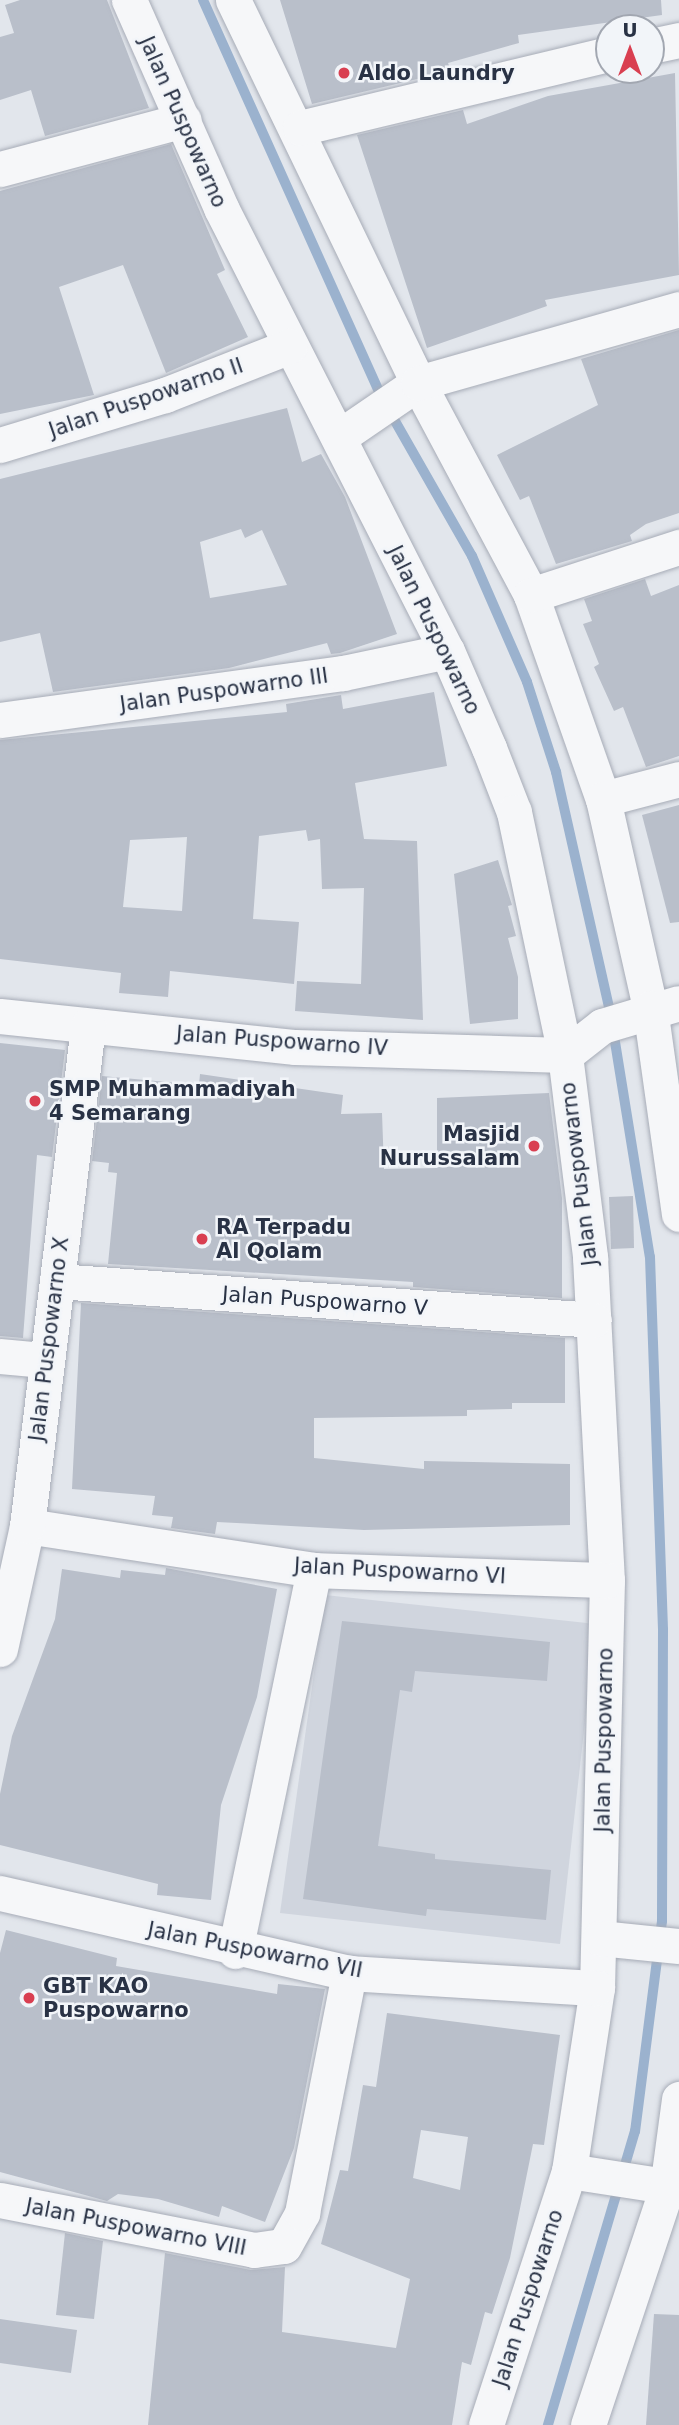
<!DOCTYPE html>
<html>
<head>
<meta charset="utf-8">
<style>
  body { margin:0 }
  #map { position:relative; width:679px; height:2425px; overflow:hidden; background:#e2e6ec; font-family:"DejaVu Sans",sans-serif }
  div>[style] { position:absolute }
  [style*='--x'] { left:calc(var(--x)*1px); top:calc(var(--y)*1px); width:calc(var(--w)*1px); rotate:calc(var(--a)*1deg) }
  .built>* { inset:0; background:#d0d5de }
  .stream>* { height:10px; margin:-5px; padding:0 5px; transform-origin:5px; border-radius:5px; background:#9bb2ce }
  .building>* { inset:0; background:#b9bfca }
  .roads { filter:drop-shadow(0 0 2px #a7acb7) drop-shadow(0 0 2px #a7acb7) }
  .street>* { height:35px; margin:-17.5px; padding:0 17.5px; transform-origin:17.5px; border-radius:17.5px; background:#f6f7f9 }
  .dots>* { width:19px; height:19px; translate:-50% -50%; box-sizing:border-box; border:4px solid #f2f5f9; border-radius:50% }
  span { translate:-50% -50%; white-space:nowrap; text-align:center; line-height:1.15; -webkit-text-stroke:5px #f2f5f9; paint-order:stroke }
  .poi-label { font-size:21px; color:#293245; font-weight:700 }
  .left { translate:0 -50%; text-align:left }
  .right { translate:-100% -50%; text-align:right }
  .street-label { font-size:21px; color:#293245 }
  .north { position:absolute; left:595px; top:14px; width:70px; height:70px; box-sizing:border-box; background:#f2f5f9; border:2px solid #a2a7b1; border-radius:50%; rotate:0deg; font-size:19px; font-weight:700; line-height:28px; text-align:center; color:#293245 }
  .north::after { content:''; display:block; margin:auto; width:24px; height:32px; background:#d93f51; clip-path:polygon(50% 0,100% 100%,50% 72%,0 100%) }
</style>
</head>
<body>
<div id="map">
  <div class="built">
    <div style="clip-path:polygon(325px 1595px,596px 1624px,560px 1944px,280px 1913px)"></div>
  </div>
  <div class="stream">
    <div style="--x:203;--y:0;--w:439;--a:65.8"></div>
    <div style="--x:383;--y:400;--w:180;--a:60.3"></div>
    <div style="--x:472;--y:556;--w:137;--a:66.4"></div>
    <div style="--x:527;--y:682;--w:95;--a:72.1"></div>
    <div style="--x:556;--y:772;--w:245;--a:77.3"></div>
    <div style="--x:610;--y:1011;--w:249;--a:80.8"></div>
    <div style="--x:650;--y:1257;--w:373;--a:88"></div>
    <div style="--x:663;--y:1630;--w:291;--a:90.2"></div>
    <div style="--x:662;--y:1921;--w:212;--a:97.3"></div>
    <div style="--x:635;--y:2131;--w:307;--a:106.5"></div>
  </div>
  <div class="building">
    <div style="clip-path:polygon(20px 0,107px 0,149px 108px,45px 136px,31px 90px,0 100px,0 37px,14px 33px,5px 5px)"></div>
    <div style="clip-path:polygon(280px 0,661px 0,662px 15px,518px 35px,519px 43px,448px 63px,451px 71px,312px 104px)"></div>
    <div style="clip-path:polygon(675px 73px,679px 275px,545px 300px,547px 306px,427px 348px,357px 135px,463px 110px,467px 124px,548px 96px)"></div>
    <div style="clip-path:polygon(171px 144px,225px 270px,217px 274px,248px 337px,166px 373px,123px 265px,59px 287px,94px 395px,0 414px,0 191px)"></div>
    <div style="clip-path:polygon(679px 330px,679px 513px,646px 524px,630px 535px,632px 541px,556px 564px,529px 496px,520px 500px,497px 455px,598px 405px,581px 359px)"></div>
    <div style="clip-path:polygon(evenodd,287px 408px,302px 462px,321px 454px,345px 497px,397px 634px,340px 653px,331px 654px,327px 643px,229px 668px,53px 692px,40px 633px,0 642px,0 479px,287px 408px,241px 529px,245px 538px,262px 530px,287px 585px,210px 598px,200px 542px,241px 529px)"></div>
    <div style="clip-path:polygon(645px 579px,651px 596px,679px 585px,679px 756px,646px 767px,623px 707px,614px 711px,594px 667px,599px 664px,583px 624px,592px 621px,584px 599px)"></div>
    <div style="clip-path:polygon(evenodd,434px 692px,447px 766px,355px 783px,364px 839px,417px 841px,423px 1020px,295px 1011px,297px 981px,361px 984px,364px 888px,322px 889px,320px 839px,308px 841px,306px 830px,259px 836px,253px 919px,299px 922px,294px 984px,170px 971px,168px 997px,119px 993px,121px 973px,0 959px,0 740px,287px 712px,286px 704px,341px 695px,343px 709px,434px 692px,187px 837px,182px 911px,123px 907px,130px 840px,187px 837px)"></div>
    <div style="clip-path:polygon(679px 805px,679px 922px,670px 923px,642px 815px)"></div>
    <div style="clip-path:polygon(498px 860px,512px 905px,508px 906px,516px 936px,508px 938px,518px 977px,518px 1019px,470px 1024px,454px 874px)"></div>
    <div style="clip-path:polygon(0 1043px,65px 1050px,52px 1157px,37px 1155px,23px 1338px,0 1336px)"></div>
    <div style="clip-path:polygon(200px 1074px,343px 1095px,341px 1114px,382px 1113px,384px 1169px,437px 1168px,437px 1098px,549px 1093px,562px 1198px,562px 1298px,413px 1287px,413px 1282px,108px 1264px,117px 1173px,108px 1172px,109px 1163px,92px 1161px,102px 1076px,199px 1085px)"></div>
    <div style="clip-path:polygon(633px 1196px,634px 1248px,611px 1249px,609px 1197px)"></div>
    <div style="clip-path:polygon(81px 1303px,565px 1338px,565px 1403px,512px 1403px,512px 1409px,467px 1410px,467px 1416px,314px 1418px,314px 1458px,424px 1469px,424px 1461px,570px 1464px,570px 1525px,364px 1530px,217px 1522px,215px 1534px,171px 1528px,173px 1517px,152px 1515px,155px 1496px,72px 1489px)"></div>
    <div style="clip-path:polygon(166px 1568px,277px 1589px,257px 1697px,221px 1805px,211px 1900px,157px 1895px,158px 1884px,0 1845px,0 1794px,12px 1736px,55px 1619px,62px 1569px,120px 1578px,121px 1570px,165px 1575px)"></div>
    <div style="clip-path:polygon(342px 1621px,550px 1642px,547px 1681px,415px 1671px,412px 1692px,400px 1690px,378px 1846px,435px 1854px,435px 1859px,551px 1870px,546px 1920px,427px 1909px,426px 1916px,303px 1899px)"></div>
    <div style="clip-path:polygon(6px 1930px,117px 1958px,116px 1966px,277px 1994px,278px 1984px,325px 1989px,294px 2148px,265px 2222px,222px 2206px,219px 2217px,158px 2199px,118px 2194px,107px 2201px,0 2172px,0 1953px)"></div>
    <div style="clip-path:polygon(evenodd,387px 2013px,560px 2035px,544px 2145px,533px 2144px,510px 2258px,492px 2314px,485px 2312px,471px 2365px,462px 2362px,452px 2425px,148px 2425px,165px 2253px,251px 2270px,285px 2267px,282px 2332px,396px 2348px,410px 2279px,321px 2244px,340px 2170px,348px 2171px,363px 2085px,376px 2087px,387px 2013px,421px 2130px,468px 2137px,460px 2190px,413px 2178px,421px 2130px)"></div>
    <div style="clip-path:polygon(65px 2233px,103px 2241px,94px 2319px,56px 2315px)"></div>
    <div style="clip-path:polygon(654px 2314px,679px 2315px,679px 2425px,646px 2425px)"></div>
    <div style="clip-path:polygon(0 2319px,77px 2330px,71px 2373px,0 2363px)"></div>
  </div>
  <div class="roads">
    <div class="street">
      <div style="--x:129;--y:0;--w:227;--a:66.1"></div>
      <div style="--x:221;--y:208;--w:497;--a:63"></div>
      <div style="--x:447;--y:651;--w:106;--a:66.6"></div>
      <div style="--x:489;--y:748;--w:69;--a:68.7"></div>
      <div style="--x:514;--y:812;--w:248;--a:78.1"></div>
      <div style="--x:565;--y:1055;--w:204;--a:82.9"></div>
      <div style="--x:590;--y:1257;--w:323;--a:87"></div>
      <div style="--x:607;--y:1580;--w:408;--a:91.4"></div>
      <div style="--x:597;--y:1988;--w:185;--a:98.7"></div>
      <div style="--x:569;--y:2171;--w:267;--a:108.1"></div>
      <div style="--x:233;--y:0;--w:425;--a:64.2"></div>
      <div style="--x:418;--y:383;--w:240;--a:61.9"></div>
      <div style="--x:531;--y:595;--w:216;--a:70.6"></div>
      <div style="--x:603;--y:799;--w:214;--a:77.3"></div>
      <div style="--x:650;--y:1008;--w:208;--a:82"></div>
      <div style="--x:651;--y:46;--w:29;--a:-12"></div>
      <div style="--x:300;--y:128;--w:318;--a:-13.5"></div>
      <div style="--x:0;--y:169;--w:190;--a:-14.9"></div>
      <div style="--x:339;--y:437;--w:96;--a:-34.4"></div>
      <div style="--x:418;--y:383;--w:271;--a:-15.8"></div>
      <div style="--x:0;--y:445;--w:172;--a:-16.9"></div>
      <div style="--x:165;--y:395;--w:134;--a:-21.4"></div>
      <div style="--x:531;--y:595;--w:156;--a:-18"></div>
      <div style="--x:0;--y:720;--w:346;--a:-7.8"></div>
      <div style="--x:343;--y:673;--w:106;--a:-11.9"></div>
      <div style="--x:603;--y:799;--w:79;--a:-14.7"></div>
      <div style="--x:0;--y:1016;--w:297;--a:6"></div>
      <div style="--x:295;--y:1047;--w:270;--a:1.7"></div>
      <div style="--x:565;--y:1055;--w:47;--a:-38.1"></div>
      <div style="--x:602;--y:1026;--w:80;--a:-16.6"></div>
      <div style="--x:57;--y:1281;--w:538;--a:4.15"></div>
      <div style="--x:0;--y:1356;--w:44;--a:5.2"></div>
      <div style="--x:27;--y:1526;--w:290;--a:8.7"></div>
      <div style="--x:314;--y:1570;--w:293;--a:2"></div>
      <div style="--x:0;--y:1649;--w:126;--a:-77.6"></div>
      <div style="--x:27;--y:1526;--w:504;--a:-83.04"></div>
      <div style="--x:0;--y:1893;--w:358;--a:12.9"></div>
      <div style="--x:349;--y:1973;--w:248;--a:3.5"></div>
      <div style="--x:600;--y:1938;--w:79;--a:5.8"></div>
      <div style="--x:235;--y:1951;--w:389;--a:-78.3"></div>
      <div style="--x:569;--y:2171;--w:111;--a:8.8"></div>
      <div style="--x:0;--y:2200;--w:259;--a:11.1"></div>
      <div style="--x:254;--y:2250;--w:30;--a:-8"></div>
      <div style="--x:284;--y:2246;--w:38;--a:-61"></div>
      <div style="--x:302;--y:2213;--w:245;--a:-78.9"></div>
      <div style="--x:588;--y:2425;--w:250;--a:-71.6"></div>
      <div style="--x:667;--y:2188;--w:90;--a:-82.3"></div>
    </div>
  </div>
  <div class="dots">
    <div style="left:344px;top:73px;background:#d93f51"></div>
    <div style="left:35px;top:1101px;background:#d93f51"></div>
    <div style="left:534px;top:1146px;background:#d93f51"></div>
    <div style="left:202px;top:1239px;background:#d93f51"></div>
    <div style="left:29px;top:1998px;background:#d93f51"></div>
  </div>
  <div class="poi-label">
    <span class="left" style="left:358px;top:73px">Aldo Laundry</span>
    <span class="left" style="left:49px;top:1101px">SMP Muhammadiyah<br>4 Semarang</span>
    <span class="right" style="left:520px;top:1146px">Masjid<br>Nurussalam</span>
    <span class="left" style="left:216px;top:1239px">RA Terpadu<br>Al Qolam</span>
    <span class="left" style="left:43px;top:1998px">GBT KAO<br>Puspowarno</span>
  </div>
  <div class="street-label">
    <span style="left:183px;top:122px;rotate:66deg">Jalan Puspowarno</span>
    <span style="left:146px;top:398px;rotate:-19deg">Jalan Puspowarno II</span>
    <span style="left:434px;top:630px;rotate:64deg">Jalan Puspowarno</span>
    <span style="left:224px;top:690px;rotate:-8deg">Jalan Puspowarno III</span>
    <span style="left:282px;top:1041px;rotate:4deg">Jalan Puspowarno IV</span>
    <span style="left:579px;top:1174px;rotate:-97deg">Jalan Puspowarno</span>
    <span style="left:325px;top:1301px;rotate:4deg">Jalan Puspowarno V</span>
    <span style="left:49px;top:1339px;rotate:-83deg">Jalan Puspowarno X</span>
    <span style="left:400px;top:1571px;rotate:3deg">Jalan Puspowarno VI</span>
    <span style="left:604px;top:1740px;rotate:-89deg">Jalan Puspowarno</span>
    <span style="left:255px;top:1950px;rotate:11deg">Jalan Puspowarno VII</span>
    <span style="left:136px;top:2227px;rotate:11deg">Jalan Puspowarno VIII</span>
    <span style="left:528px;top:2298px;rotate:-72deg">Jalan Puspowarno</span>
  </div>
  <div class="north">U</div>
</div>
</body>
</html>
